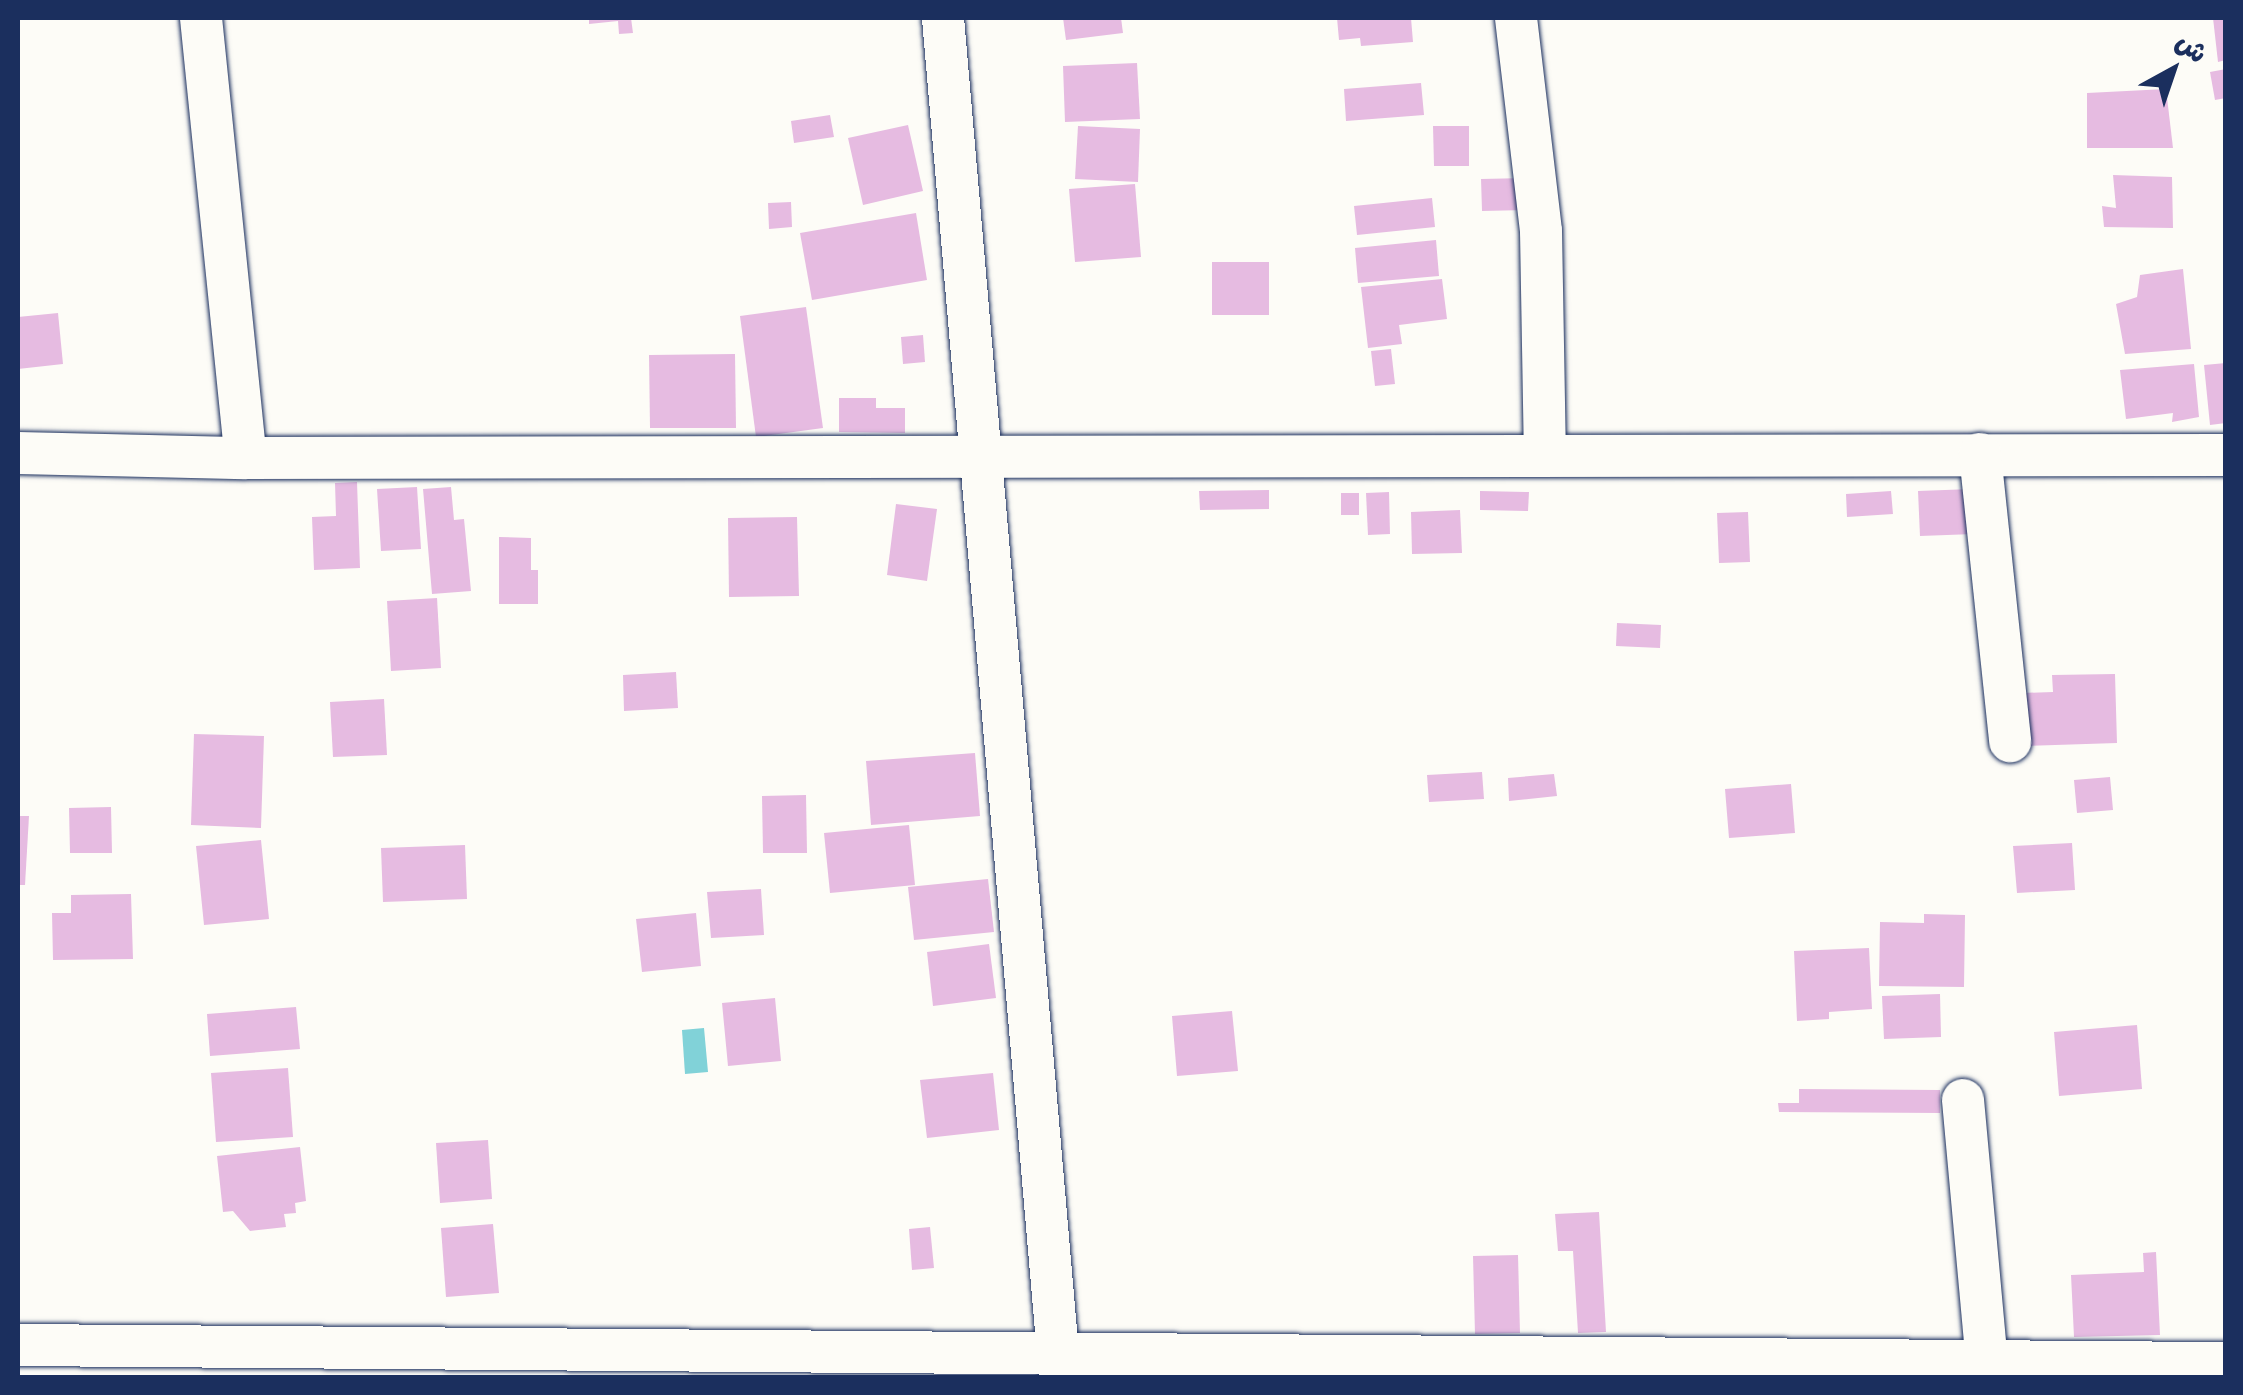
<!DOCTYPE html>
<html>
<head>
<meta charset="utf-8">
<style>
  body { margin:0 }
  #map { position:relative; width:2243px; height:1395px; overflow:hidden; background:#fdfcf7; font-family:"Patrick Hand","Playpen Sans Arabic",sans-serif }
  div>[style] { position:absolute }
  [style*='--x'] { left:calc(var(--x)*1px); top:calc(var(--y)*1px); width:calc(var(--w)*1px); rotate:calc(var(--a)*1deg) }
  .water>* { inset:0; background:#81d2d8 }
  .building>* { inset:0; background:#e6bbe1 }
  .roads { filter:drop-shadow(0 0 2px #1b2f5e) drop-shadow(0 0 2px #1b2f5e) }
  .minor>* { height:42px; margin:-21px; padding:0 21px; transform-origin:21px; border-radius:21px; background:#fdfcf7 }
  span { translate:-50% -50%; white-space:nowrap; text-align:center; line-height:1.15; -webkit-text-stroke:8px #fdfcf7; paint-order:stroke }
  .frame { position:absolute; inset:0; border:20px solid #1b2f5e; pointer-events:none }
  .north { position:absolute; left:2123px; top:20px; width:100px; height:100px; -webkit-text-stroke:8px #fdfcf7; paint-order:stroke; rotate:40deg; font-size:28px; font-weight:700; line-height:40px; text-align:center; color:#1b2f5e }
  .north::after { content:''; display:block; margin:auto; width:35px; height:45px; background:#1b2f5e; clip-path:polygon(50% 0,100% 100%,50% 72%,0 100%) }
</style>
</head>
<body>
<div id="map">
  <div class="water">
    <div style="clip-path:polygon(704px 1028px,708px 1072px,685px 1074px,682px 1030px)"></div>
  </div>
  <div class="building">
    <div style="clip-path:polygon(589px 18px,631px 18px,633px 33px,619px 34px,618px 21px,589px 24px)"></div>
    <div style="clip-path:polygon(1063px 18px,1121px 18px,1123px 33px,1066px 40px)"></div>
    <div style="clip-path:polygon(1337px 18px,1411px 18px,1413px 42px,1361px 46px,1360px 38px,1339px 40px)"></div>
    <div style="clip-path:polygon(2213px 18px,2226px 18px,2226px 60px,2218px 62px)"></div>
    <div style="clip-path:polygon(1137px 63px,1140px 119px,1065px 122px,1063px 66px)"></div>
    <div style="clip-path:polygon(2226px 69px,2226px 98px,2215px 100px,2210px 72px)"></div>
    <div style="clip-path:polygon(1421px 83px,1424px 115px,1346px 121px,1344px 89px)"></div>
    <div style="clip-path:polygon(2166px 89px,2173px 148px,2087px 148px,2087px 93px)"></div>
    <div style="clip-path:polygon(830px 115px,834px 137px,794px 143px,791px 121px)"></div>
    <div style="clip-path:polygon(908px 125px,923px 191px,863px 205px,848px 138px)"></div>
    <div style="clip-path:polygon(1078px 126px,1140px 129px,1138px 182px,1075px 179px)"></div>
    <div style="clip-path:polygon(1433px 126px,1469px 126px,1469px 166px,1434px 166px)"></div>
    <div style="clip-path:polygon(2113px 175px,2172px 177px,2173px 228px,2104px 227px,2102px 206px,2116px 208px)"></div>
    <div style="clip-path:polygon(1527px 178px,1528px 210px,1482px 211px,1481px 179px)"></div>
    <div style="clip-path:polygon(1135px 184px,1141px 257px,1075px 262px,1069px 189px)"></div>
    <div style="clip-path:polygon(1432px 198px,1435px 227px,1357px 235px,1354px 206px)"></div>
    <div style="clip-path:polygon(791px 202px,792px 227px,769px 229px,768px 203px)"></div>
    <div style="clip-path:polygon(916px 213px,927px 280px,812px 300px,800px 233px)"></div>
    <div style="clip-path:polygon(1436px 240px,1439px 276px,1358px 283px,1355px 248px)"></div>
    <div style="clip-path:polygon(1212px 262px,1269px 262px,1269px 315px,1212px 315px)"></div>
    <div style="clip-path:polygon(2183px 269px,2191px 349px,2125px 354px,2116px 304px,2137px 297px,2140px 275px)"></div>
    <div style="clip-path:polygon(1442px 279px,1447px 319px,1399px 325px,1402px 344px,1368px 348px,1361px 287px)"></div>
    <div style="clip-path:polygon(806px 307px,823px 428px,756px 437px,740px 316px)"></div>
    <div style="clip-path:polygon(58px 313px,63px 364px,18px 369px,18px 317px)"></div>
    <div style="clip-path:polygon(923px 335px,925px 362px,903px 364px,901px 337px)"></div>
    <div style="clip-path:polygon(1391px 349px,1395px 384px,1375px 386px,1371px 351px)"></div>
    <div style="clip-path:polygon(735px 354px,736px 428px,650px 428px,649px 355px)"></div>
    <div style="clip-path:polygon(2226px 363px,2226px 423px,2210px 425px,2204px 365px)"></div>
    <div style="clip-path:polygon(2194px 364px,2199px 417px,2172px 422px,2173px 413px,2126px 419px,2120px 370px)"></div>
    <div style="clip-path:polygon(839px 398px,876px 398px,876px 408px,905px 408px,905px 433px,839px 432px)"></div>
    <div style="clip-path:polygon(357px 482px,360px 568px,314px 570px,312px 517px,336px 516px,335px 483px)"></div>
    <div style="clip-path:polygon(417px 487px,421px 549px,381px 551px,377px 489px)"></div>
    <div style="clip-path:polygon(451px 487px,454px 520px,464px 519px,471px 591px,432px 594px,423px 489px)"></div>
    <div style="clip-path:polygon(1972px 489px,1974px 534px,1920px 536px,1918px 491px)"></div>
    <div style="clip-path:polygon(1269px 490px,1269px 509px,1200px 510px,1199px 491px)"></div>
    <div style="clip-path:polygon(1480px 491px,1529px 492px,1528px 511px,1480px 510px)"></div>
    <div style="clip-path:polygon(1891px 491px,1893px 514px,1847px 517px,1846px 494px)"></div>
    <div style="clip-path:polygon(1389px 492px,1390px 534px,1368px 535px,1366px 493px)"></div>
    <div style="clip-path:polygon(1341px 493px,1359px 493px,1359px 515px,1341px 515px)"></div>
    <div style="clip-path:polygon(896px 504px,937px 509px,927px 581px,887px 575px)"></div>
    <div style="clip-path:polygon(1460px 510px,1462px 553px,1412px 554px,1411px 512px)"></div>
    <div style="clip-path:polygon(1748px 512px,1750px 562px,1719px 563px,1717px 513px)"></div>
    <div style="clip-path:polygon(797px 517px,799px 596px,729px 597px,728px 518px)"></div>
    <div style="clip-path:polygon(499px 537px,531px 538px,531px 570px,538px 570px,538px 604px,499px 604px)"></div>
    <div style="clip-path:polygon(437px 598px,441px 668px,391px 671px,387px 601px)"></div>
    <div style="clip-path:polygon(1617px 623px,1661px 625px,1660px 648px,1616px 646px)"></div>
    <div style="clip-path:polygon(676px 672px,678px 708px,624px 711px,623px 675px)"></div>
    <div style="clip-path:polygon(2115px 674px,2117px 743px,2023px 746px,2021px 693px,2053px 692px,2052px 675px)"></div>
    <div style="clip-path:polygon(384px 699px,387px 755px,333px 757px,330px 702px)"></div>
    <div style="clip-path:polygon(194px 734px,264px 736px,261px 828px,191px 825px)"></div>
    <div style="clip-path:polygon(975px 753px,980px 816px,871px 825px,866px 761px)"></div>
    <div style="clip-path:polygon(1482px 772px,1484px 799px,1429px 802px,1427px 775px)"></div>
    <div style="clip-path:polygon(1554px 774px,1557px 796px,1509px 801px,1508px 778px)"></div>
    <div style="clip-path:polygon(2110px 777px,2113px 810px,2077px 813px,2074px 780px)"></div>
    <div style="clip-path:polygon(1791px 784px,1795px 833px,1729px 838px,1725px 789px)"></div>
    <div style="clip-path:polygon(806px 795px,807px 853px,763px 853px,762px 796px)"></div>
    <div style="clip-path:polygon(111px 807px,112px 853px,70px 853px,69px 808px)"></div>
    <div style="clip-path:polygon(18px 816px,29px 816px,25px 885px,18px 885px)"></div>
    <div style="clip-path:polygon(909px 825px,915px 885px,830px 893px,824px 833px)"></div>
    <div style="clip-path:polygon(261px 840px,269px 919px,204px 925px,196px 846px)"></div>
    <div style="clip-path:polygon(2072px 843px,2075px 890px,2017px 893px,2013px 846px)"></div>
    <div style="clip-path:polygon(465px 845px,467px 899px,383px 902px,381px 848px)"></div>
    <div style="clip-path:polygon(988px 879px,994px 932px,914px 940px,908px 887px)"></div>
    <div style="clip-path:polygon(761px 889px,764px 935px,711px 938px,707px 892px)"></div>
    <div style="clip-path:polygon(131px 894px,133px 959px,53px 960px,52px 913px,71px 913px,71px 895px)"></div>
    <div style="clip-path:polygon(696px 913px,701px 966px,642px 972px,636px 919px)"></div>
    <div style="clip-path:polygon(1924px 914px,1965px 915px,1964px 987px,1879px 986px,1880px 922px,1924px 923px)"></div>
    <div style="clip-path:polygon(989px 944px,996px 998px,933px 1006px,927px 952px)"></div>
    <div style="clip-path:polygon(1869px 948px,1872px 1009px,1829px 1012px,1829px 1019px,1797px 1021px,1794px 951px)"></div>
    <div style="clip-path:polygon(1940px 994px,1941px 1037px,1884px 1039px,1882px 996px)"></div>
    <div style="clip-path:polygon(775px 998px,781px 1061px,728px 1066px,722px 1003px)"></div>
    <div style="clip-path:polygon(296px 1007px,300px 1049px,210px 1056px,207px 1014px)"></div>
    <div style="clip-path:polygon(1232px 1011px,1238px 1071px,1177px 1076px,1172px 1016px)"></div>
    <div style="clip-path:polygon(2137px 1025px,2142px 1089px,2059px 1096px,2054px 1032px)"></div>
    <div style="clip-path:polygon(288px 1068px,293px 1137px,216px 1142px,211px 1073px)"></div>
    <div style="clip-path:polygon(993px 1073px,999px 1130px,927px 1138px,920px 1080px)"></div>
    <div style="clip-path:polygon(1799px 1089px,1940px 1090px,1940px 1113px,1779px 1112px,1778px 1103px,1799px 1103px)"></div>
    <div style="clip-path:polygon(488px 1140px,492px 1199px,440px 1203px,436px 1143px)"></div>
    <div style="clip-path:polygon(300px 1147px,306px 1201px,295px 1203px,296px 1213px,284px 1214px,286px 1227px,250px 1231px,233px 1211px,223px 1212px,217px 1156px)"></div>
    <div style="clip-path:polygon(1599px 1212px,1606px 1332px,1578px 1333px,1573px 1251px,1558px 1251px,1555px 1214px)"></div>
    <div style="clip-path:polygon(493px 1224px,499px 1293px,446px 1297px,441px 1228px)"></div>
    <div style="clip-path:polygon(930px 1227px,934px 1268px,912px 1270px,909px 1229px)"></div>
    <div style="clip-path:polygon(2156px 1252px,2160px 1335px,2074px 1337px,2071px 1275px,2144px 1272px,2143px 1253px)"></div>
    <div style="clip-path:polygon(1518px 1255px,1520px 1333px,1475px 1334px,1473px 1256px)"></div>
  </div>
  <div class="roads">
    <div class="minor">
      <div style="--x:201;--y:18;--w:442;--a:84.2"></div>
      <div style="--x:943;--y:18;--w:1365;--a:85.08"></div>
      <div style="--x:1516;--y:18;--w:214;--a:83.3"></div>
      <div style="--x:1541;--y:231;--w:223;--a:89"></div>
      <div style="--x:18;--y:453;--w:228;--a:1.3"></div>
      <div style="--x:246;--y:458;--w:1980;--a:-0.09"></div>
      <div style="--x:1980;--y:454;--w:289;--a:84"></div>
      <div style="--x:1963;--y:1100;--w:263;--a:84.8"></div>
      <div style="--x:18;--y:1345;--w:2208;--a:0.47"></div>
    </div>
  </div>
  <div class="frame"></div>
  <div class="north">ش</div>
</div>
</body>
</html>
